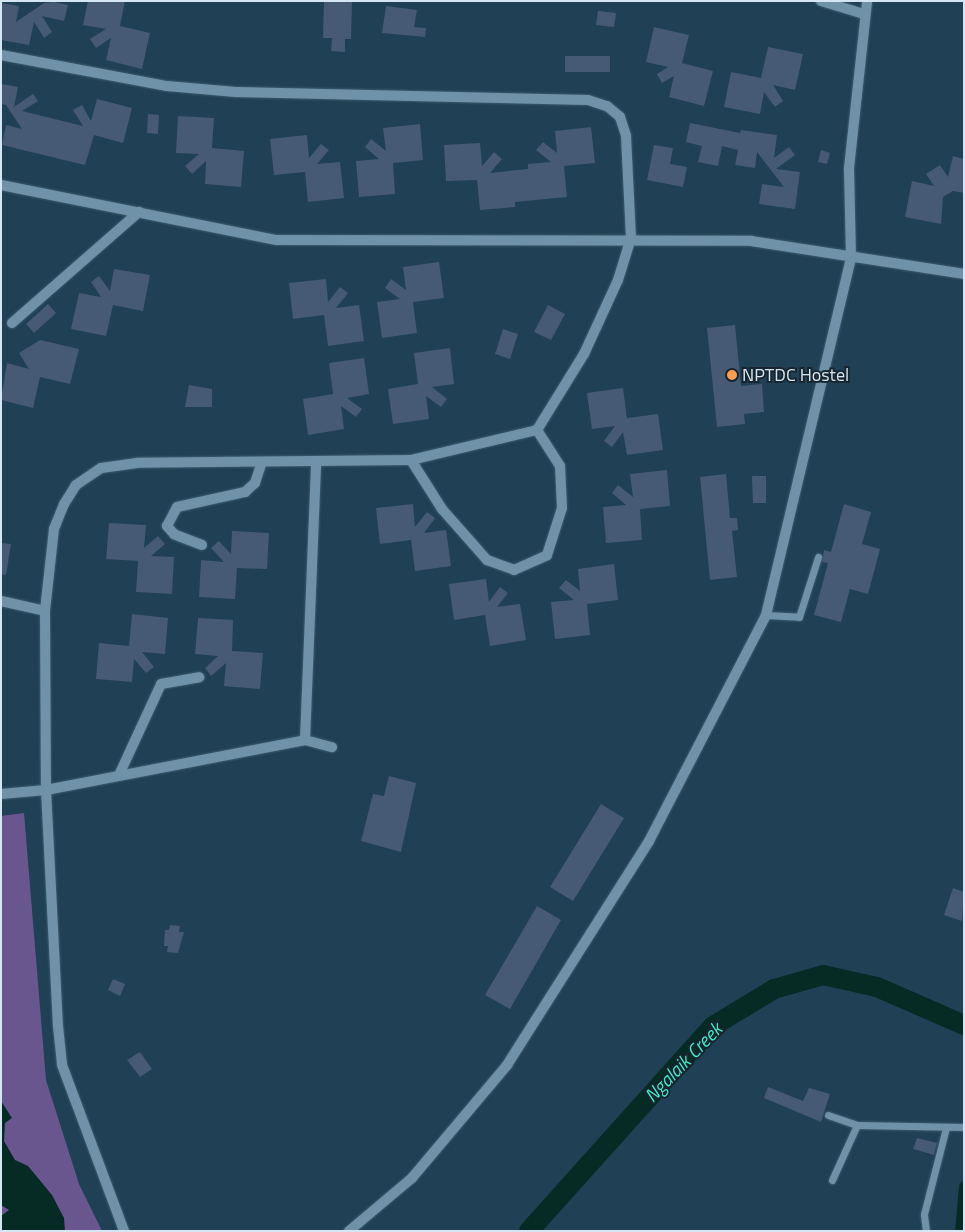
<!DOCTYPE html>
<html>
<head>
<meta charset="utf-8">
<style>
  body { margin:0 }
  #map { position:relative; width:965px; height:1232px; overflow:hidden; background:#204055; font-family:"Titillium Web",sans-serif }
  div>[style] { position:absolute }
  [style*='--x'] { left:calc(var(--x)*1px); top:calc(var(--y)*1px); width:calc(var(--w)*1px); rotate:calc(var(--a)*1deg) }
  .green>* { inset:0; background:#69568f }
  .water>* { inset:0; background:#062b25 }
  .canal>* { height:11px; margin:-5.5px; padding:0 5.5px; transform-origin:5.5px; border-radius:5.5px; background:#062b25 }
  .river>* { height:20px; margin:-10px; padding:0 10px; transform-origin:10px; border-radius:10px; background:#062b25 }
  .building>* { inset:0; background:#465975 }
  .roads { filter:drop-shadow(0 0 1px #3e5c6e) drop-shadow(0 0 1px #3e5c6e) }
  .service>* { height:7px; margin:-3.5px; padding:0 3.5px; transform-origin:3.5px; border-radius:3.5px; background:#6f92a9 }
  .minor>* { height:10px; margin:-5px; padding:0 5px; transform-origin:5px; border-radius:5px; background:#6f92a9 }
  .dots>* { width:14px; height:14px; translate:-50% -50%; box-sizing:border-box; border:2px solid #17252f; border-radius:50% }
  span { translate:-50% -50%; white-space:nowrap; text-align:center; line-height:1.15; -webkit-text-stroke:4px #17252f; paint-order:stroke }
  .poi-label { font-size:18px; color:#d4e6f3 }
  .left { translate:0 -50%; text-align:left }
  .water-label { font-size:19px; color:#45e8cb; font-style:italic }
  .frame { position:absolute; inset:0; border:2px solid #d4e6f3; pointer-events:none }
</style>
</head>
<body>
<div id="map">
  <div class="green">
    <div style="clip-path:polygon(24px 813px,46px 1080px,79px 1184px,102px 1231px,1px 1231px,1px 816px)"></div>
  </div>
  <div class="water">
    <div style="clip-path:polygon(1px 1101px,12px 1118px,5px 1123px,4px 1141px,15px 1160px,28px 1166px,52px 1195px,64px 1218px,65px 1231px,1px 1231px,1px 1216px,9px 1210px,1px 1205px)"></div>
  </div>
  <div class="canal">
    <div style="--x:960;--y:1231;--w:45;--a:-84.9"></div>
  </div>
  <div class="river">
    <div style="--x:529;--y:1231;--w:275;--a:-48.1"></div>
    <div style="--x:713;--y:1026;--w:71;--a:-31.2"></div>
    <div style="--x:774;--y:989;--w:51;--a:-15.9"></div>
    <div style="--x:823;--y:975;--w:55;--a:12.5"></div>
    <div style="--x:877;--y:987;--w:95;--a:23.6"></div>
  </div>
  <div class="building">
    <div style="clip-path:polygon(88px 1px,125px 1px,120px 26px,150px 33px,142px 69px,106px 60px,111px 38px,96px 48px,90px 39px,106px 29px,83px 25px)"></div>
    <div style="clip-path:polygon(324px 1px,352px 1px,351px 39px,345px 39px,345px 52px,331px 51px,332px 38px,323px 38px)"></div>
    <div style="clip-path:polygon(54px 2px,68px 5px,64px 21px,42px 16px,52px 32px,44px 38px,34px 22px,29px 45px,1px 40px,1px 3px,19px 6px,16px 22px,44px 3px)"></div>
    <div style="clip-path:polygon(386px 6px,417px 10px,414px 27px,426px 28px,425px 37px,382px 33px)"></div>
    <div style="clip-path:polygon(598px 11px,616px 13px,614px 27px,596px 25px)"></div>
    <div style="clip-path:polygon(654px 27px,689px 35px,682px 63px,713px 71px,704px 106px,669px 97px,674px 76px,662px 83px,657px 74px,668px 67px,646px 62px)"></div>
    <div style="clip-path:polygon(768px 47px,803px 54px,795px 90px,773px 85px,783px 101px,775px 107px,764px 92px,760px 114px,724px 107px,731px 72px,761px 78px)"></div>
    <div style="clip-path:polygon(565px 56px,610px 56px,610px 72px,565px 72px)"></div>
    <div style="clip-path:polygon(2px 84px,18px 87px,14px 107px,33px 94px,38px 101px,22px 111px,83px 126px,73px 110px,82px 105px,91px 121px,97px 99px,132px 108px,123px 143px,94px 135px,85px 165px,2px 145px,6px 125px,22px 129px,6px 105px,1px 104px)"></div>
    <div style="clip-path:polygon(148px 114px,159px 115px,158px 134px,147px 133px)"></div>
    <div style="clip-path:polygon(178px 116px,214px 118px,212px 148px,244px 151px,241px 187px,205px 184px,206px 161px,192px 174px,185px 166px,199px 154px,176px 153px)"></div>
    <div style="clip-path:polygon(690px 123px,740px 133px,741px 130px,777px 135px,774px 158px,789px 147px,795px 155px,776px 169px,800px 172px,795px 209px,759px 204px,762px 184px,784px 187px,757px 152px,755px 168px,735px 165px,738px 150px,722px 146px,718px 166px,698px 162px,702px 146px,686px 142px)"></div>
    <div style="clip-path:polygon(420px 124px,423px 160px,393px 163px,395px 194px,359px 197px,356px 161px,379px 159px,365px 147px,371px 139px,386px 151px,383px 128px)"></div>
    <div style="clip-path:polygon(591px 127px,595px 163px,564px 166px,567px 197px,515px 202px,515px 207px,480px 210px,477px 180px,446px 181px,444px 145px,480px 143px,482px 166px,494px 152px,502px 159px,490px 173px,528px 169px,528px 164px,551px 162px,536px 150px,543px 142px,557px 153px,555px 131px)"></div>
    <div style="clip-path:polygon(307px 135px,309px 158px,321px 144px,329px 150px,317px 164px,340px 162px,344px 198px,308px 202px,305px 172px,274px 175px,270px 139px)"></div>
    <div style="clip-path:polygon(654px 145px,673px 148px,670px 164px,687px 167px,683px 187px,647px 180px)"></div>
    <div style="clip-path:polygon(821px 150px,830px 153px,827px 164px,818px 162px)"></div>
    <div style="clip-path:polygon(953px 156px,964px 159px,964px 193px,953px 191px,943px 197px,941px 224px,905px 217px,912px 181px,934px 186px,926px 174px,940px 165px,948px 177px)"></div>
    <div style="clip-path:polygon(439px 262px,444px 298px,413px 302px,417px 333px,382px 338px,377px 302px,400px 299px,385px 288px,391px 279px,406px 290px,403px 267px)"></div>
    <div style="clip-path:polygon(114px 269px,150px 275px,143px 311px,113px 305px,106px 336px,71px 329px,79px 293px,101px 297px,91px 282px,99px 276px,110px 291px)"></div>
    <div style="clip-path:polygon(326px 279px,328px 302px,340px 287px,348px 293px,336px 308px,359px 305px,364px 341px,328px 346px,324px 315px,293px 319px,289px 283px)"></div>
    <div style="clip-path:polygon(48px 304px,56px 313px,34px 333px,26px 324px)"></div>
    <div style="clip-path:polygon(548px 305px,565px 314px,551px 340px,534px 332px)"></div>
    <div style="clip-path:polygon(735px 325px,741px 386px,762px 384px,764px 412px,744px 414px,745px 424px,717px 427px,707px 328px)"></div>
    <div style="clip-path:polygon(503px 329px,518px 334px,510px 359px,495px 354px)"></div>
    <div style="clip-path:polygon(40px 340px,79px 349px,70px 384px,40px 377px,33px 408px,1px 400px,7px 363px,29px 369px,19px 353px)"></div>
    <div style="clip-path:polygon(450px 348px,454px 384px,432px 387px,447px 399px,441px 407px,426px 396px,429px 419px,393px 424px,388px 389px,418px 384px,414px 353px)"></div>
    <div style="clip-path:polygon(364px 358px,369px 394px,347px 398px,362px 409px,356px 417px,341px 406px,344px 429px,308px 435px,303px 399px,333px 394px,329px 363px)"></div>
    <div style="clip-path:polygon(189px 385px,212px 389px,212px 407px,185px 407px)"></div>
    <div style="clip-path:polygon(623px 388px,627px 418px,658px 414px,663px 450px,627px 455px,623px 432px,612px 447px,604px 441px,615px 426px,592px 429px,587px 393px)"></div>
    <div style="clip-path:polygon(667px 470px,670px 506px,640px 509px,642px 540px,606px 543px,603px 507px,626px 505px,612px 493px,618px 485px,633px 497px,630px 474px)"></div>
    <div style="clip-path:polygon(726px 474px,730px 518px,737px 518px,738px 530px,732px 531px,737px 577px,710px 580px,700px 477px)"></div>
    <div style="clip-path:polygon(752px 476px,766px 476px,766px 503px,753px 503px)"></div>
    <div style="clip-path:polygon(413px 504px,415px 527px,427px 512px,435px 518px,424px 533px,446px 530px,451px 566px,415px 571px,411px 540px,380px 544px,376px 508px)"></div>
    <div style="clip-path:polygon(844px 504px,871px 512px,862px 544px,880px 549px,868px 594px,850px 589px,841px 622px,814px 615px,828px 563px,822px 562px,824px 550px,831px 552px)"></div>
    <div style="clip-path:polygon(109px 523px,146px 525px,144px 548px,158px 536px,165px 544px,151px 556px,174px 557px,172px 594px,136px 592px,138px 561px,106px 559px)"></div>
    <div style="clip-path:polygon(232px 531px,269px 533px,267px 569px,237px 568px,235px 599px,199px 597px,201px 560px,224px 562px,211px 548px,219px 541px,231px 554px)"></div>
    <div style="clip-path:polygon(1px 543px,11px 544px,6px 575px,1px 574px)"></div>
    <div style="clip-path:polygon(614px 564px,618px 600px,587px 604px,590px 635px,555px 639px,551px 602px,574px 600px,559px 588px,566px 580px,580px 591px,578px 569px)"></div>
    <div style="clip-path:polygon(486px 579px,489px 602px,500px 587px,508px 593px,497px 607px,520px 604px,526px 640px,490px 646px,485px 615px,454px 620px,449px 584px)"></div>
    <div style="clip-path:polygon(132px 614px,168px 618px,165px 654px,142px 652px,154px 667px,146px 673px,134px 659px,132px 682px,96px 679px,99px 643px,129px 646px)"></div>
    <div style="clip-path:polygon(198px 618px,233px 620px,232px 651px,263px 653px,260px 689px,224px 686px,226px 663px,211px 676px,205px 668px,218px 656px,195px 654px)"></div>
    <div style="clip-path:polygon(389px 776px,416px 783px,401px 852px,361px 841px,373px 794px,384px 796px)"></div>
    <div style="clip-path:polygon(601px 804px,624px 818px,573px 901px,550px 887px)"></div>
    <div style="clip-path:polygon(953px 888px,964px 892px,962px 921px,944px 915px)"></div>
    <div style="clip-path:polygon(537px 906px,561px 920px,510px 1009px,485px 995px)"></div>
    <div style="clip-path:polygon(170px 925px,180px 926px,179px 932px,184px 932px,178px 953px,167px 952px,168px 946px,164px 946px,165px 930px,169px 930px)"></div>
    <div style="clip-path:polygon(113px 979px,125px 984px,120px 996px,108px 990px)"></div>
    <div style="clip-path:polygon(140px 1052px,152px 1069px,140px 1077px,127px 1060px)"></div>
    <div style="clip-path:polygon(768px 1087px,803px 1101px,809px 1088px,830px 1094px,821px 1122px,764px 1098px)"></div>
    <div style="clip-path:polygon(917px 1138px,937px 1143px,934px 1155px,913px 1149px)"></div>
  </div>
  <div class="roads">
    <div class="service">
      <div style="--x:766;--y:615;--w:33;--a:3"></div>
      <div style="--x:799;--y:617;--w:63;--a:-72.4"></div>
      <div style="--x:828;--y:1115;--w:31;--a:19"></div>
      <div style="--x:832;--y:1180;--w:60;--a:-65.6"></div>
      <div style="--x:857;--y:1125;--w:107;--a:1.1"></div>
      <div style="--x:926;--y:1231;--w:17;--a:-97"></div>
      <div style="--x:924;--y:1214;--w:89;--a:-75.7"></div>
    </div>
    <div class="minor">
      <div style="--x:821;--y:1;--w:45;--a:16.8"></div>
      <div style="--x:1;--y:55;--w:169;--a:10.6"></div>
      <div style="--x:167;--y:86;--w:69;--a:5"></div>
      <div style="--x:236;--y:92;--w:352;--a:1.3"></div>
      <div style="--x:588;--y:100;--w:20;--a:18"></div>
      <div style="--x:607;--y:106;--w:17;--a:40"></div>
      <div style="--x:620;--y:117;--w:20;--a:72"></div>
      <div style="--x:626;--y:136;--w:102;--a:87.2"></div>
      <div style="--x:631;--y:238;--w:44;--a:107.2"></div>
      <div style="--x:618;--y:280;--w:81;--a:114.7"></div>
      <div style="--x:584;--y:354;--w:89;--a:121.7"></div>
      <div style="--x:537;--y:430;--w:130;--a:166.6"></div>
      <div style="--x:411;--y:460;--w:274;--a:179.4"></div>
      <div style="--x:137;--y:463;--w:36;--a:172"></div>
      <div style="--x:101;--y:468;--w:30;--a:146"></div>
      <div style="--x:76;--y:485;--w:22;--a:122"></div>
      <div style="--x:64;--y:504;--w:27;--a:112"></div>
      <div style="--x:54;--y:529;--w:82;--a:96.3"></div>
      <div style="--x:45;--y:611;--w:179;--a:89.7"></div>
      <div style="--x:46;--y:790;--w:236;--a:87.1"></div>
      <div style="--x:58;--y:1026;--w:39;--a:84"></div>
      <div style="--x:62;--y:1065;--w:177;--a:69.5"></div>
      <div style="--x:1;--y:185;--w:281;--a:11.3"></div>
      <div style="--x:277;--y:240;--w:474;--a:0.1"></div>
      <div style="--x:751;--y:241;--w:216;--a:8.8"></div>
      <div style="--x:12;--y:323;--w:169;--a:-41.2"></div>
      <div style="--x:411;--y:460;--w:58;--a:57.7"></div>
      <div style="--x:442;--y:509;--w:68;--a:48.6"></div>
      <div style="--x:487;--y:560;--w:29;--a:20"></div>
      <div style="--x:514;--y:570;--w:36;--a:-24"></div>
      <div style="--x:547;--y:555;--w:49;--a:-72.3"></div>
      <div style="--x:562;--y:508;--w:42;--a:-92.7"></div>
      <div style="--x:560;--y:466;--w:43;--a:-122.6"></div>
      <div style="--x:202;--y:545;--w:30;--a:-159"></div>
      <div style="--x:174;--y:534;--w:11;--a:-131"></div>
      <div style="--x:167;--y:526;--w:21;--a:-62"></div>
      <div style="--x:177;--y:507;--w:70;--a:-12.4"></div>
      <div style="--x:245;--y:492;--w:13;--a:-42"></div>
      <div style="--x:255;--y:483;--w:20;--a:-72"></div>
      <div style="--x:1;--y:601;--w:45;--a:12.8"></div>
      <div style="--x:305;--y:740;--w:277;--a:-87.7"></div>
      <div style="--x:119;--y:775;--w:100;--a:-65.2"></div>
      <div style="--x:161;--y:684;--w:39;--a:-10"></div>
      <div style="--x:1;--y:794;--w:45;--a:-5.1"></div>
      <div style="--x:46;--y:790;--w:264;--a:-10.9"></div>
      <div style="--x:305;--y:740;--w:28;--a:15"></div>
      <div style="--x:349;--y:1231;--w:82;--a:-40.1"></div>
      <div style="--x:412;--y:1178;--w:148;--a:-49.9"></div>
      <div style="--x:507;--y:1065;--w:265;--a:-57.6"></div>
      <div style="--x:649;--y:841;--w:254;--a:-62.6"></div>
      <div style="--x:766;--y:615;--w:368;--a:-76.6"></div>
      <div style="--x:851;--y:257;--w:89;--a:-91.3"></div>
      <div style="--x:849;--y:168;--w:168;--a:-83.8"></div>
    </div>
  </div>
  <div class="dots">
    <div style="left:732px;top:375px;background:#fb9e50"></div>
  </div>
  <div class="poi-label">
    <span class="left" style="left:742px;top:375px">NPTDC Hostel</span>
  </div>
  <div class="water-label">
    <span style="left:683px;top:1062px;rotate:-46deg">Ngalaik Creek</span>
  </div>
  <div class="frame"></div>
</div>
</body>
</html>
